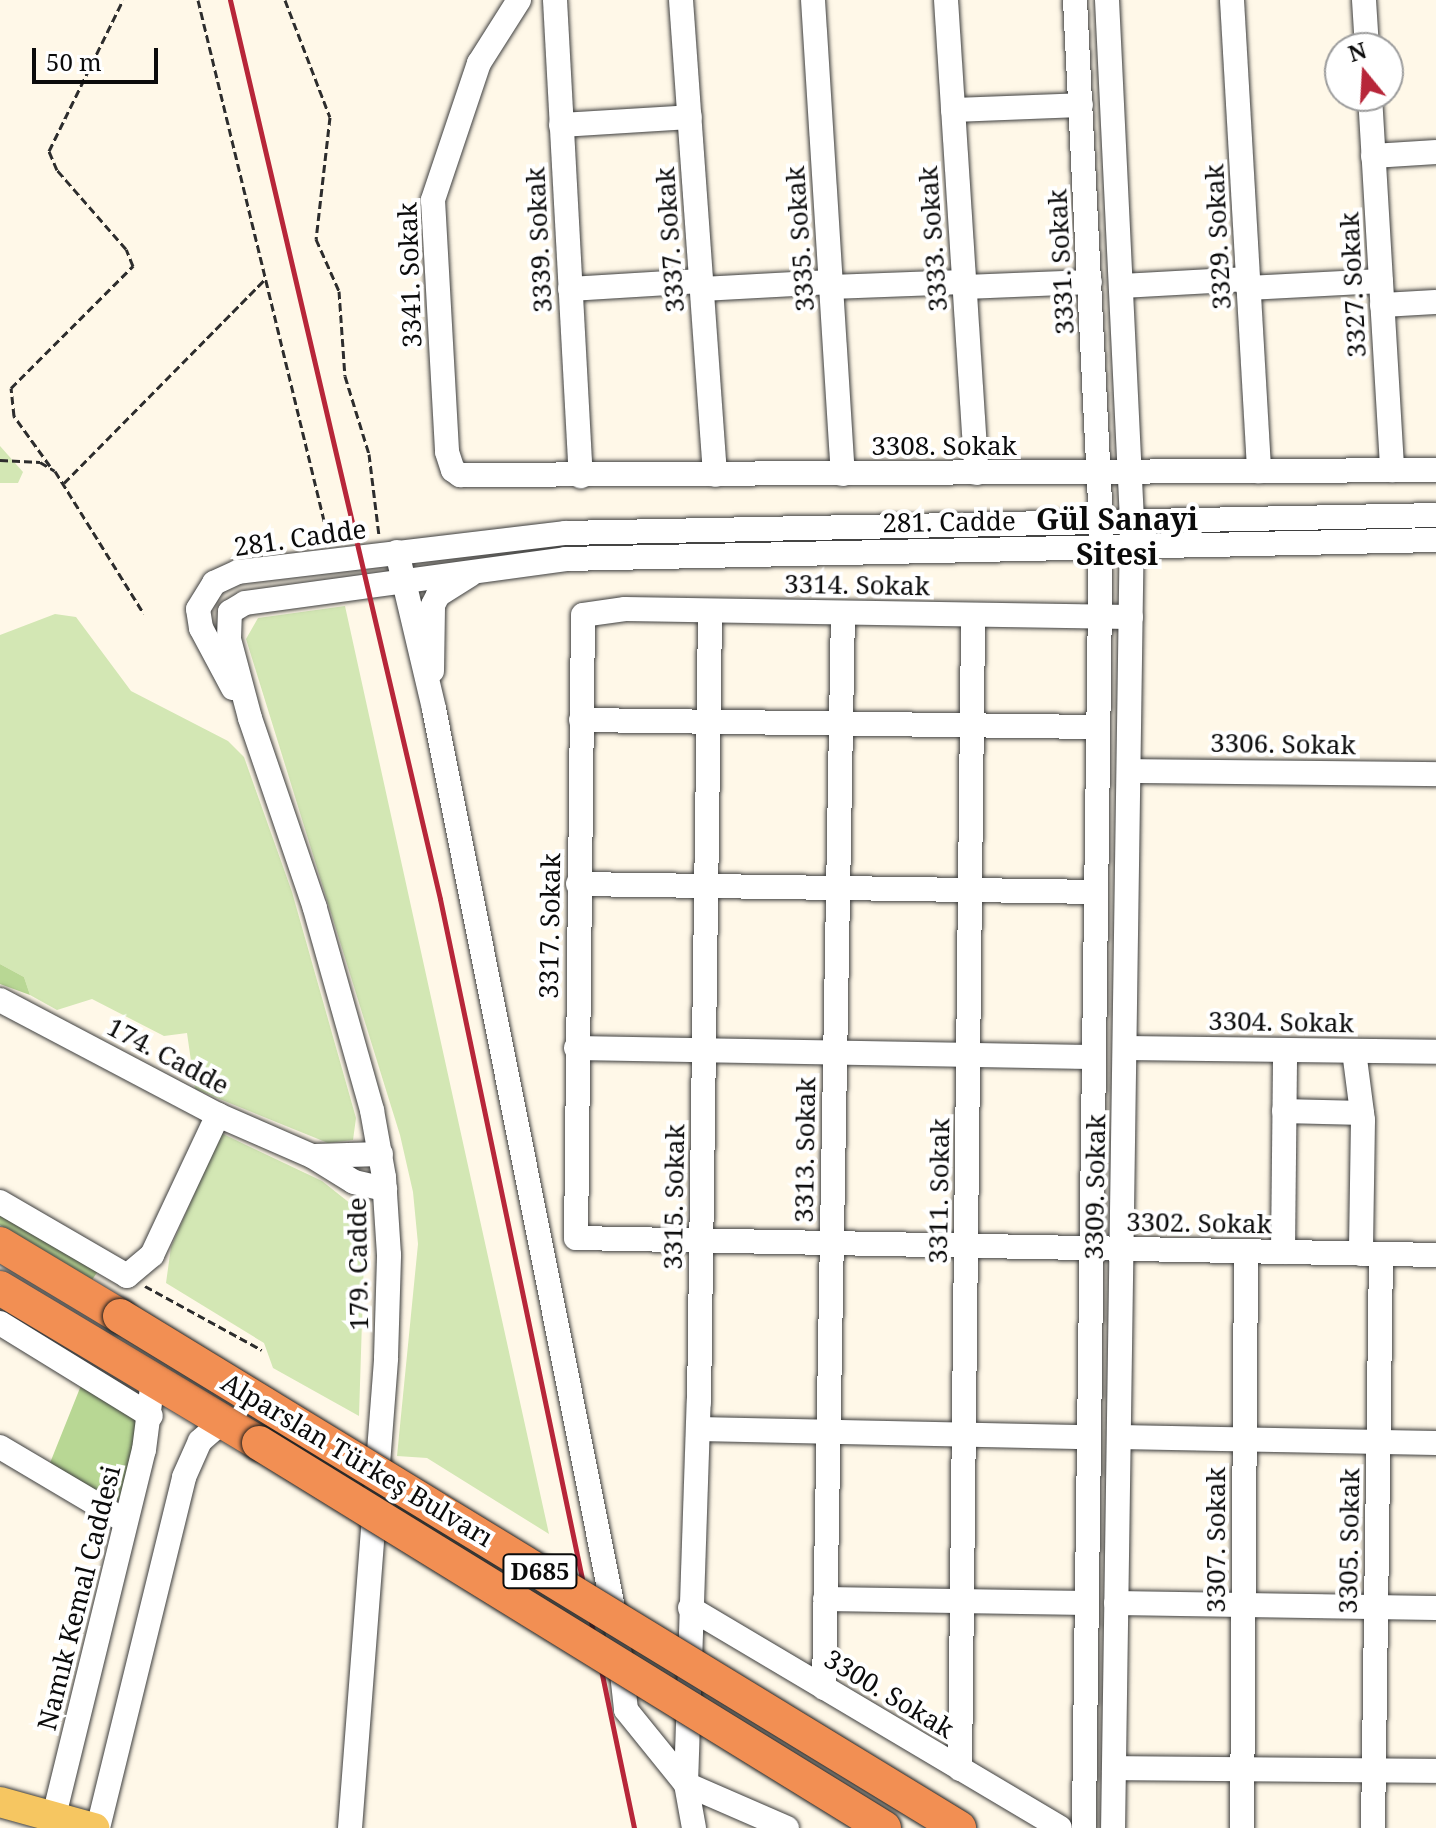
<!DOCTYPE html>
<html>
<head>
<meta charset="utf-8">
<style>
  body { margin:0 }
  #map { position:relative; width:1436px; height:1828px; overflow:hidden; background:#fff8e8; font-family:"Noto Serif",serif }
  div>[style] { position:absolute }
  [style*='--x'] { left:calc(var(--x)*1px); top:calc(var(--y)*1px); width:calc(var(--w)*1px); rotate:calc(var(--a)*1deg) }
  .green>* { inset:0; background:#d3e7b4 }
  .forest>* { inset:0; background:#b8d794 }
  .path>* { height:3px; margin-top:-1.5px; transform-origin:0; background:repeating-linear-gradient(90deg,#2d2d2d 0 8px,transparent 0 12px) }
  .roads { filter:drop-shadow(0 0 2px #3e3e3e) drop-shadow(0 0 2px #3e3e3e) }
  .minor>* { height:24px; margin:-12px; padding:0 12px; transform-origin:12px; border-radius:12px; background:#fff }
  .major>* { height:30px; margin:-15px; padding:0 15px; transform-origin:15px; border-radius:15px; background:#f6c661 }
  .highway>* { height:34px; margin:-17px; padding:0 17px; transform-origin:17px; border-radius:17px; background:#f28f53 }
  .rail>* { height:5px; margin:-2.5px; padding:0 2.5px; transform-origin:2.5px; border-radius:2.5px; background:#b72639 }
  .bridges { filter:drop-shadow(0 0 2px #1c1c1c) drop-shadow(0 0 2px #1c1c1c) }
  .highway-bridge>* { height:34px; margin:-17px; padding:0 17px; transform-origin:17px; border-radius:17px; background:#f28f53 }
  span { translate:-50% -50%; white-space:nowrap; text-align:center; line-height:1.15; -webkit-text-stroke:8px #fff; paint-order:stroke }
  .shield-label span { padding:2px 6px; background:#fff; border:2px solid; border-radius:6px; -webkit-text-stroke-width:0 }
  .shield-label { font-size:24px; color:#0b0b0b; font-weight:700 }
  .street-label { font-size:26px; color:#0b0b0b }
  .quarter-label { font-size:30px; color:#0b0b0b; font-weight:700 }
  .north { position:absolute; left:1324px; top:32px; width:80px; height:80px; box-sizing:border-box; background:#fff; border:2px solid #9d9d9d; border-radius:50%; rotate:342deg; font-size:22px; font-weight:700; line-height:32px; text-align:center; color:#0b0b0b }
  .north::after { content:''; display:block; margin:auto; width:28px; height:36px; background:#b72639; clip-path:polygon(50% 0,100% 100%,50% 72%,0 100%) }
  .scale { position:absolute; left:32px; top:48px; width:126px; height:36px; box-sizing:border-box; border:4px solid #0b0b0b; border-top:0; padding-left:10px; font-size:24px; line-height:28px; white-space:nowrap; color:#0b0b0b; -webkit-text-stroke:6px #fff; paint-order:stroke }
</style>
</head>
<body>
<div id="map">
  <div class="green">
    <div style="clip-path:polygon(0 446px,23px 472px,18px 483px,0 483px)"></div>
    <div style="clip-path:polygon(345px 606px,549px 1534px,427px 1458px,397px 1456px,418px 1244px,413px 1192px,400px 1135px,246px 639px,258px 618px)"></div>
    <div style="clip-path:polygon(55px 614px,76px 617px,131px 691px,228px 741px,244px 757px,292px 892px,356px 1118px,353px 1140px,328px 1143px,195px 1089px,187px 1033px,164px 1036px,92px 999px,57px 1010px,30px 995px,24px 977px,0 964px,0 635px)"></div>
    <div style="clip-path:polygon(221px 1133px,322px 1181px,351px 1204px,365px 1226px,359px 1416px,273px 1368px,264px 1343px,166px 1283px,171px 1247px)"></div>
  </div>
  <div class="forest">
    <div style="clip-path:polygon(0 964px,24px 977px,30px 995px,0 984px)"></div>
    <div style="clip-path:polygon(0 1213px,98px 1271px,92px 1280px,0 1225px)"></div>
    <div style="clip-path:polygon(82px 1383px,142px 1419px,121px 1499px,113px 1503px,50px 1463px)"></div>
  </div>
  <div class="path">
    <div style="--x:198;--y:0;--w:557;--a:76.39"></div>
    <div style="--x:285;--y:0;--w:125;--a:69"></div>
    <div style="--x:330;--y:117;--w:123;--a:96.5"></div>
    <div style="--x:316;--y:239;--w:57;--a:66.1"></div>
    <div style="--x:339;--y:291;--w:85;--a:86"></div>
    <div style="--x:345;--y:376;--w:82;--a:72.9"></div>
    <div style="--x:369;--y:454;--w:82;--a:83"></div>
    <div style="--x:0;--y:460;--w:40;--a:2.9"></div>
    <div style="--x:40;--y:462;--w:17;--a:31"></div>
    <div style="--x:55;--y:471;--w:168;--a:58.1"></div>
    <div style="--x:50;--y:466;--w:62;--a:-125.8"></div>
    <div style="--x:14;--y:416;--w:28;--a:-96"></div>
    <div style="--x:11;--y:388;--w:173;--a:-45"></div>
    <div style="--x:133;--y:266;--w:18;--a:-112"></div>
    <div style="--x:126;--y:249;--w:105;--a:-131.1"></div>
    <div style="--x:57;--y:170;--w:21;--a:-113"></div>
    <div style="--x:49;--y:151;--w:168;--a:-63.9"></div>
    <div style="--x:64;--y:483;--w:286;--a:-45.4"></div>
    <div style="--x:145;--y:1286;--w:133;--a:28.7"></div>
  </div>
  <div class="roads">
    <div class="minor">
      <div style="--x:519;--y:0;--w:75;--a:122.4"></div>
      <div style="--x:479;--y:63;--w:145;--a:108.6"></div>
      <div style="--x:433;--y:200;--w:252;--a:86.8"></div>
      <div style="--x:447;--y:452;--w:19;--a:72"></div>
      <div style="--x:453;--y:470;--w:9;--a:36"></div>
      <div style="--x:460;--y:475;--w:976;--a:-0.29"></div>
      <div style="--x:555;--y:0;--w:477;--a:86.9"></div>
      <div style="--x:681;--y:0;--w:476;--a:85.9"></div>
      <div style="--x:813;--y:0;--w:475;--a:86.4"></div>
      <div style="--x:946;--y:0;--w:474;--a:86.3"></div>
      <div style="--x:1075;--y:0;--w:523;--a:87.15"></div>
      <div style="--x:1101;--y:522;--w:1306;--a:90.75"></div>
      <div style="--x:1107;--y:0;--w:522;--a:87.25"></div>
      <div style="--x:1132;--y:521;--w:1307;--a:90.83"></div>
      <div style="--x:1232;--y:0;--w:472;--a:86.7"></div>
      <div style="--x:1364;--y:0;--w:48;--a:86.4"></div>
      <div style="--x:1370;--y:96;--w:375;--a:86.6"></div>
      <div style="--x:953;--y:110;--w:128;--a:-2.2"></div>
      <div style="--x:561;--y:125;--w:129;--a:-3.5"></div>
      <div style="--x:1373;--y:156;--w:63;--a:-3.6"></div>
      <div style="--x:1122;--y:286;--w:126;--a:-3.2"></div>
      <div style="--x:831;--y:287;--w:133;--a:-2.2"></div>
      <div style="--x:965;--y:287;--w:125;--a:-2.3"></div>
      <div style="--x:1248;--y:288;--w:133;--a:-3"></div>
      <div style="--x:570;--y:289;--w:131;--a:-3.5"></div>
      <div style="--x:702;--y:289;--w:129;--a:-3.1"></div>
      <div style="--x:1382;--y:305;--w:54;--a:-3.2"></div>
      <div style="--x:397;--y:552;--w:161;--a:76.7"></div>
      <div style="--x:434;--y:709;--w:937;--a:78.74"></div>
      <div style="--x:617;--y:1628;--w:82;--a:83.7"></div>
      <div style="--x:626;--y:1710;--w:95;--a:51"></div>
      <div style="--x:686;--y:1784;--w:110;--a:23.5"></div>
      <div style="--x:1131;--y:617;--w:506;--a:-179.09"></div>
      <div style="--x:625;--y:609;--w:42;--a:171.9"></div>
      <div style="--x:583;--y:615;--w:623;--a:90.64"></div>
      <div style="--x:576;--y:1238;--w:860;--a:1.13"></div>
      <div style="--x:432;--y:671;--w:66;--a:-89.1"></div>
      <div style="--x:433;--y:605;--w:11;--a:-63"></div>
      <div style="--x:438;--y:595;--w:38;--a:-32"></div>
      <div style="--x:233;--y:688;--w:68;--a:-118.1"></div>
      <div style="--x:201;--y:628;--w:19;--a:-99"></div>
      <div style="--x:198;--y:609;--w:31;--a:-58"></div>
      <div style="--x:214;--y:583;--w:26;--a:-25"></div>
      <div style="--x:238;--y:572;--w:329;--a:-6.8"></div>
      <div style="--x:565;--y:533;--w:871;--a:-1.18"></div>
      <div style="--x:581;--y:720;--w:517;--a:0.78"></div>
      <div style="--x:1129;--y:771;--w:307;--a:0.6"></div>
      <div style="--x:578;--y:884;--w:518;--a:0.88"></div>
      <div style="--x:0;--y:1000;--w:246;--a:27.8"></div>
      <div style="--x:218;--y:1115;--w:103;--a:23.6"></div>
      <div style="--x:312;--y:1156;--w:49;--a:31.8"></div>
      <div style="--x:354;--y:1182;--w:32;--a:13"></div>
      <div style="--x:576;--y:1048;--w:518;--a:1"></div>
      <div style="--x:1125;--y:1048;--w:311;--a:0.7"></div>
      <div style="--x:1354;--y:1051;--w:70;--a:82.6"></div>
      <div style="--x:1363;--y:1120;--w:134;--a:90.9"></div>
      <div style="--x:1284;--y:1111;--w:78;--a:1.5"></div>
      <div style="--x:315;--y:1156;--w:66;--a:-1.7"></div>
      <div style="--x:0;--y:1202;--w:147;--a:30.2"></div>
      <div style="--x:127;--y:1276;--w:33;--a:-40"></div>
      <div style="--x:152;--y:1255;--w:155;--a:-64.8"></div>
      <div style="--x:1283;--y:1252;--w:202;--a:-89.4"></div>
      <div style="--x:0;--y:1323;--w:177;--a:31.6"></div>
      <div style="--x:698;--y:1429;--w:391;--a:1.2"></div>
      <div style="--x:1119;--y:1437;--w:317;--a:1.1"></div>
      <div style="--x:0;--y:1447;--w:145;--a:30.6"></div>
      <div style="--x:825;--y:1599;--w:262;--a:0.9"></div>
      <div style="--x:1116;--y:1603;--w:320;--a:0.9"></div>
      <div style="--x:690;--y:1608;--w:430;--a:30.7"></div>
      <div style="--x:824;--y:1688;--w:1075;--a:-88.99"></div>
      <div style="--x:1114;--y:1768;--w:322;--a:0.5"></div>
      <div style="--x:960;--y:1769;--w:1154;--a:-89.35"></div>
      <div style="--x:51;--y:1828;--w:389;--a:-76.2"></div>
      <div style="--x:144;--y:1450;--w:71;--a:-82.7"></div>
      <div style="--x:98;--y:1828;--w:361;--a:-76.2"></div>
      <div style="--x:184;--y:1477;--w:39;--a:-66"></div>
      <div style="--x:200;--y:1441;--w:30;--a:-41"></div>
      <div style="--x:350;--y:1828;--w:471;--a:-85.6"></div>
      <div style="--x:386;--y:1358;--w:103;--a:-88.3"></div>
      <div style="--x:389;--y:1255;--w:78;--a:-93.7"></div>
      <div style="--x:384;--y:1177;--w:68;--a:-100.2"></div>
      <div style="--x:372;--y:1110;--w:210;--a:-105.8"></div>
      <div style="--x:315;--y:908;--w:201;--a:-108.9"></div>
      <div style="--x:250;--y:718;--w:82;--a:-104.9"></div>
      <div style="--x:229;--y:639;--w:27;--a:-88"></div>
      <div style="--x:230;--y:612;--w:17;--a:-31"></div>
      <div style="--x:245;--y:603;--w:323;--a:-7.8"></div>
      <div style="--x:565;--y:559;--w:871;--a:-1.25"></div>
      <div style="--x:694;--y:1828;--w:45;--a:-100.3"></div>
      <div style="--x:686;--y:1784;--w:382;--a:-88.1"></div>
      <div style="--x:699;--y:1402;--w:791;--a:-89.2"></div>
      <div style="--x:1242;--y:1828;--w:576;--a:-89.6"></div>
      <div style="--x:1373;--y:1828;--w:574;--a:-89.2"></div>
    </div>
    <div class="major">
      <div style="--x:0;--y:1802;--w:98;--a:15.5"></div>
    </div>
    <div class="highway">
      <div style="--x:0;--y:1244;--w:140;--a:31"></div>
      <div style="--x:0;--y:1288;--w:302;--a:30.9"></div>
    </div>
  </div>
  <div class="rail">
    <div style="--x:230;--y:0;--w:923;--a:76.85"></div>
    <div style="--x:440;--y:899;--w:949;--a:78.2"></div>
  </div>
  <div class="bridges">
    <div class="highway-bridge">
      <div style="--x:120;--y:1316;--w:983;--a:31.39"></div>
      <div style="--x:259;--y:1443;--w:734;--a:31.63"></div>
    </div>
  </div>
  <div class="shield-label">
    <span style="left:540px;top:1571px">D685</span>
  </div>
  <div class="street-label">
    <span style="left:1218px;top:237px;rotate:-93deg">3329. Sokak</span>
    <span style="left:800px;top:239px;rotate:-94deg">3335. Sokak</span>
    <span style="left:933px;top:239px;rotate:-94deg">3333. Sokak</span>
    <span style="left:539px;top:240px;rotate:-93deg">3339. Sokak</span>
    <span style="left:670px;top:240px;rotate:-94deg">3337. Sokak</span>
    <span style="left:1061px;top:262px;rotate:-93deg">3331. Sokak</span>
    <span style="left:410px;top:275px;rotate:-92deg">3341. Sokak</span>
    <span style="left:1353px;top:285px;rotate:-93deg">3327. Sokak</span>
    <span style="left:944px;top:446px">3308. Sokak</span>
    <span style="left:949px;top:522px;rotate:-1deg">281. Cadde</span>
    <span style="left:300px;top:538px;rotate:-8deg">281. Cadde</span>
    <span style="left:857px;top:585px;rotate:1deg">3314. Sokak</span>
    <span style="left:1283px;top:744px;rotate:1deg">3306. Sokak</span>
    <span style="left:550px;top:926px;rotate:-89deg">3317. Sokak</span>
    <span style="left:1281px;top:1022px;rotate:1deg">3304. Sokak</span>
    <span style="left:168px;top:1056px;rotate:28deg">174. Cadde</span>
    <span style="left:805px;top:1150px;rotate:-89deg">3313. Sokak</span>
    <span style="left:1095px;top:1187px;rotate:-89deg">3309. Sokak</span>
    <span style="left:939px;top:1191px;rotate:-89deg">3311. Sokak</span>
    <span style="left:674px;top:1197px;rotate:-89deg">3315. Sokak</span>
    <span style="left:1199px;top:1223px;rotate:1deg">3302. Sokak</span>
    <span style="left:358px;top:1264px;rotate:-91deg">179. Cadde</span>
    <span style="left:357px;top:1460px;rotate:31deg">Alparslan Türkeş Bulvarı</span>
    <span style="left:1216px;top:1540px;rotate:-90deg">3307. Sokak</span>
    <span style="left:1349px;top:1541px;rotate:-89deg">3305. Sokak</span>
    <span style="left:79px;top:1598px;rotate:-76deg">Namık Kemal Caddesi</span>
    <span style="left:889px;top:1694px;rotate:31deg">3300. Sokak</span>
  </div>
  <div class="quarter-label">
    <span style="left:1117px;top:536px">Gül Sanayi<br>Sitesi</span>
  </div>
  <div class="north">N</div>
  <div class="scale">50 m</div>
</div>
</body>
</html>
